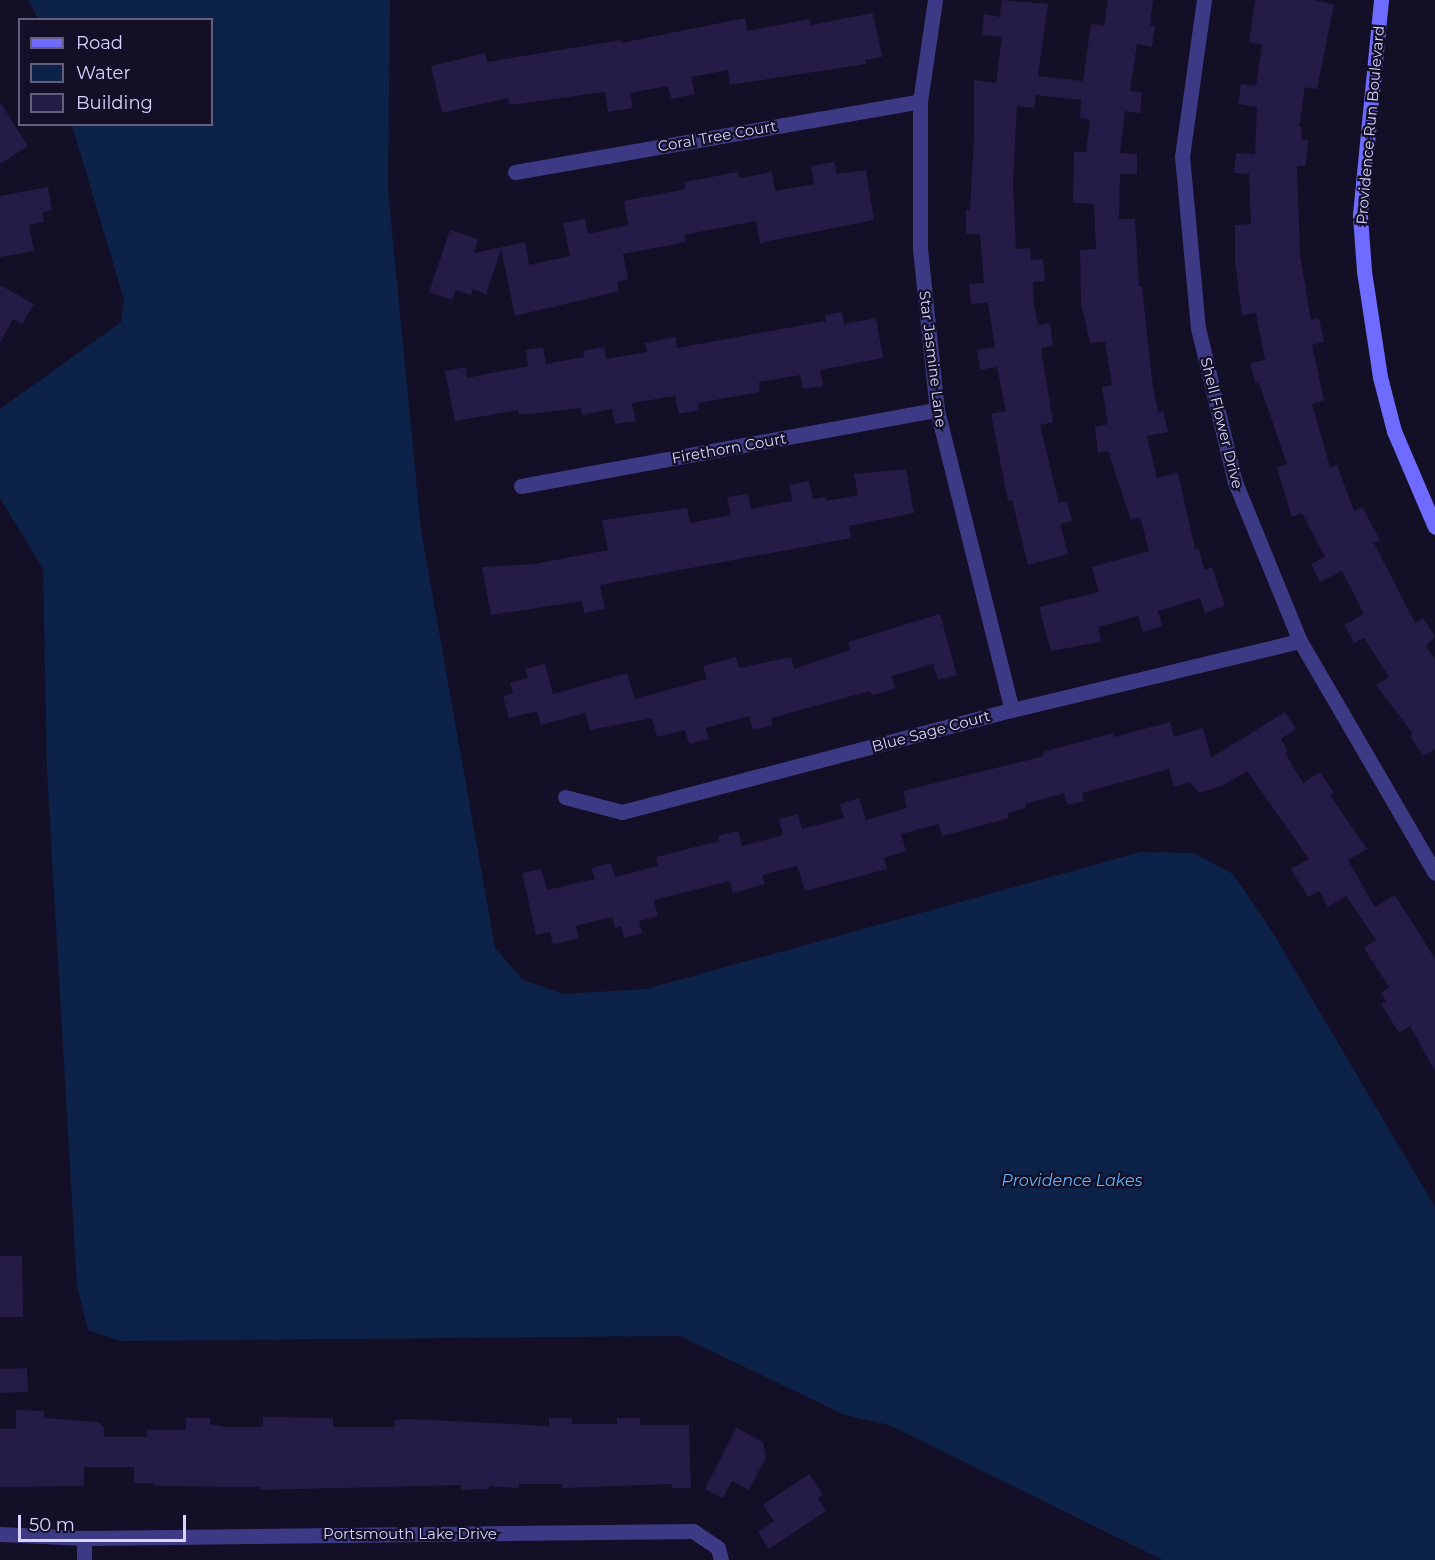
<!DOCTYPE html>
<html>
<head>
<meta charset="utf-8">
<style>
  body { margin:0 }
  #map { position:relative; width:1435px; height:1560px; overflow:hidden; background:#130f26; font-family:Montserrat,sans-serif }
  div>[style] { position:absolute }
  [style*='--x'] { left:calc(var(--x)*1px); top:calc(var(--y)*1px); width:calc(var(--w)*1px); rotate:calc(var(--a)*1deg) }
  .water>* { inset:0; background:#0c2248 }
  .building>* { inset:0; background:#241b47 }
  .street>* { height:15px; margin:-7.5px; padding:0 7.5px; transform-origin:7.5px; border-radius:7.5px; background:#3d3a85 }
  .secondary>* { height:15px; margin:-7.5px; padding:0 7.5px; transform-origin:7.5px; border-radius:7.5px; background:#6f6bff }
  span { translate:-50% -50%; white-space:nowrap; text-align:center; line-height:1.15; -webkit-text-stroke:4.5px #130f26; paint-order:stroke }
  .street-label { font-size:15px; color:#d9d4ff }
  .water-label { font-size:16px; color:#62b6ff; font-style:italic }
  .legend { position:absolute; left:18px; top:18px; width:195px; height:108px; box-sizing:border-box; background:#130f26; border:2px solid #625e7d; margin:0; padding:8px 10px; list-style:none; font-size:18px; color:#d9d4ff }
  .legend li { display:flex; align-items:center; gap:12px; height:30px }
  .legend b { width:30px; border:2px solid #625e7d }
  .scale { position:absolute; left:18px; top:1515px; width:168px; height:27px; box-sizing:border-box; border:3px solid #d9d4ff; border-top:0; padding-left:8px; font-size:18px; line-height:21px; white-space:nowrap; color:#d9d4ff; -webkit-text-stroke:4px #130f26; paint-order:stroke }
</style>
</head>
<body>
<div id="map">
  <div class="water">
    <div style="clip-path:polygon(29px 0,390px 0,388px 190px,421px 530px,495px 948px,523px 980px,564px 994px,646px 989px,1141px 852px,1194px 853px,1233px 874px,1273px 933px,1435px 1207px,1435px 1560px,1163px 1560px,889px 1425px,845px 1415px,680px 1336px,121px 1341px,88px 1330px,77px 1286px,47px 772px,43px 569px,0 498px,0 409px,121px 322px,124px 300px,72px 125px,212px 124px,212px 20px,38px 19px)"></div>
  </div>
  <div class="building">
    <div style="clip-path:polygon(1002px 0,1048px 4px,1038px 76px,1083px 81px,1091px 24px,1104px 26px,1108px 0,1153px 0,1150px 25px,1155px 26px,1152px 47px,1137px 44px,1130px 91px,1142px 92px,1140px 113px,1125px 111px,1120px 153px,1137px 154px,1137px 174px,1120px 174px,1119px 219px,1135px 219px,1139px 286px,1142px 286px,1152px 379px,1158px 413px,1163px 411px,1168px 432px,1147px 436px,1157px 478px,1178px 473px,1195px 549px,1198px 548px,1205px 570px,1212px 567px,1225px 606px,1205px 613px,1200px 598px,1158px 611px,1162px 626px,1143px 632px,1138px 616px,1098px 627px,1101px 642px,1051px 651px,1039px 607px,1099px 592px,1092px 567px,1149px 551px,1140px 517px,1131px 520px,1108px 451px,1098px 453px,1095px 427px,1108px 424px,1102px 387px,1112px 385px,1105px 342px,1090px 343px,1081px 303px,1080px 250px,1096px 249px,1094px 204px,1073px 203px,1074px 152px,1086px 152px,1090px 120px,1080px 118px,1081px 100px,1036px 95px,1034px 108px,1017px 106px,1013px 182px,1016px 249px,1030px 248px,1031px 260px,1043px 259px,1045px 281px,1033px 282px,1034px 305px,1038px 325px,1050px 323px,1053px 346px,1041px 348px,1053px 422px,1040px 425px,1059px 503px,1067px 501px,1072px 521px,1060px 524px,1068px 554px,1028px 565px,1012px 500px,1008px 501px,991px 414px,1006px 411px,997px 367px,980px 370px,977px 350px,995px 347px,988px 303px,971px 304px,969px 284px,984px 283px,980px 234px,966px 234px,966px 210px,970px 209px,974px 138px,974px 80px,996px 83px,1002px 37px,982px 35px,984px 14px,1000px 17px)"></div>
    <div style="clip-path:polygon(1255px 0,1315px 0,1334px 5px,1317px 89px,1305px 87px,1299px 127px,1302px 127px,1301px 139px,1308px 140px,1306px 166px,1297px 166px,1300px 254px,1311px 320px,1319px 318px,1324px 342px,1312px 345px,1324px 400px,1312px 404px,1330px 467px,1337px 465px,1354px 511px,1362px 507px,1380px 540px,1374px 543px,1415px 623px,1423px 618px,1435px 636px,1426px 646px,1435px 659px,1435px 749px,1423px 756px,1410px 736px,1413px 734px,1376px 685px,1389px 677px,1364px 638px,1354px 643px,1344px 625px,1364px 614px,1342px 571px,1320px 582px,1311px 564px,1325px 557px,1302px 513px,1292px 517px,1277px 468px,1287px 464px,1259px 383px,1255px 383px,1250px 363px,1265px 360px,1256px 313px,1242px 315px,1235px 262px,1235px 225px,1251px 224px,1249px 174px,1234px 173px,1236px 153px,1255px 154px,1257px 107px,1238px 104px,1241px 84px,1256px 86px,1262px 44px,1249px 42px)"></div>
    <div style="clip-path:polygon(873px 13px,882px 57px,865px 60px,866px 64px,730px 85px,728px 70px,691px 77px,695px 94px,671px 99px,668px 86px,630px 93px,633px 108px,608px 112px,605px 92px,510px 105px,508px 98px,442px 113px,431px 66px,485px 53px,487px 62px,621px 40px,621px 43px,745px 18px,747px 31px,810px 19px,811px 25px)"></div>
    <div style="clip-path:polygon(0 102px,28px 146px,0 164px)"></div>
    <div style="clip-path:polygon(834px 162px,837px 174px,866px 170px,874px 220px,760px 243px,756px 221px,684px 235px,686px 242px,623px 254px,628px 279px,617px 282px,619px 291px,515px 316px,501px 249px,486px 294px,473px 289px,471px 295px,456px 290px,452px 300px,429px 292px,450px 230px,478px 239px,474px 253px,525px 242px,529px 265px,570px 256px,563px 223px,585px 219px,588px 234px,628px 225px,624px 201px,686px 189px,684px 182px,738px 172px,739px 178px,772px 172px,775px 191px,814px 184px,811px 166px)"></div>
    <div style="clip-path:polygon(48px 187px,52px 210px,43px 212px,44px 222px,29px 225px,34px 251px,0 257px,0 196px)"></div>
    <div style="clip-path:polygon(0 285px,34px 304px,22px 324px,13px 319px,0 343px)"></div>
    <div style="clip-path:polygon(842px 312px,844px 324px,876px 318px,883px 358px,820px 370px,823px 386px,803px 389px,800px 375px,759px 382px,760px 392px,698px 403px,699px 410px,679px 414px,675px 396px,632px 403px,636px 421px,615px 424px,612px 409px,582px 415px,581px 408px,519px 415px,518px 410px,455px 421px,445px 371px,466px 367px,467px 378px,528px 366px,526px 350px,543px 347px,546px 364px,584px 357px,583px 351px,604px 347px,606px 359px,647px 352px,645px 343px,675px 337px,677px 348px,826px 321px,825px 315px)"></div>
    <div style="clip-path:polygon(906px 469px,914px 513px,849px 526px,851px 538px,600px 585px,605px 609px,584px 613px,582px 601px,491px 615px,482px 567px,534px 564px,608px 550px,602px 520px,687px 508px,690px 523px,731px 515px,727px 497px,748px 494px,751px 509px,792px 501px,789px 485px,809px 481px,813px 499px,825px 497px,826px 501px,858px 495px,854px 474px)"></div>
    <div style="clip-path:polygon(940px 614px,957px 675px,938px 680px,933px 664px,892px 676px,895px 689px,872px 695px,870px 691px,771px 718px,773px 725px,753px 730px,749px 716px,706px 728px,709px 739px,689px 744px,685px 730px,657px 737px,652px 718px,590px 730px,585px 713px,541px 725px,537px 711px,509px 718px,503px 696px,513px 693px,510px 683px,528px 678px,525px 669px,545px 664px,553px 694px,627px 673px,635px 699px,707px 679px,703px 666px,736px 657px,739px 668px,791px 657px,794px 669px,850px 650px,848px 642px)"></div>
    <div style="clip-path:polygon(1285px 712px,1296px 729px,1281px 739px,1288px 751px,1285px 753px,1303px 783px,1320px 772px,1334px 793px,1330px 795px,1367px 849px,1348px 860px,1375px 907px,1395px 895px,1435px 959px,1435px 1071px,1410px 1026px,1399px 1033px,1381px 1004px,1386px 1001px,1381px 993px,1389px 987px,1364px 948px,1376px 940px,1346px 896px,1328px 907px,1319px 891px,1308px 897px,1291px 869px,1309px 859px,1247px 771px,1224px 785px,1199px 793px,1190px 782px,1174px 787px,1169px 769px,1082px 793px,1084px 801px,1067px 805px,1064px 793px,1025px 804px,1026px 808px,1008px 813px,1009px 818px,942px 836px,939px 824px,901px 834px,906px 851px,884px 858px,887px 869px,805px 891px,797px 866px,762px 875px,765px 884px,733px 893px,730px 881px,654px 900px,658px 916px,639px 921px,642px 933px,624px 938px,621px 926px,615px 928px,612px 917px,576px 926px,579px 938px,553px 944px,550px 932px,536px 935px,522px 873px,541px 869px,547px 890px,595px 879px,591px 868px,611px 863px,615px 877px,658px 866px,656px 857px,719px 841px,718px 836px,738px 831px,742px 846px,783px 835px,779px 819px,798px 814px,802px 829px,844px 818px,840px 804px,859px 798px,866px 820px,907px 808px,903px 791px,1044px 756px,1043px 752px,1113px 733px,1114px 737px,1170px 722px,1174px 737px,1203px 728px,1211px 758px)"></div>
    <div style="clip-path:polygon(0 1256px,22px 1256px,23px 1317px,0 1317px)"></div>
    <div style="clip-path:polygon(27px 1368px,28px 1392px,0 1393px,0 1369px)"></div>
    <div style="clip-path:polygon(16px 1410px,44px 1411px,44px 1418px,98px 1422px,104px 1428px,104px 1437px,147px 1437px,147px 1430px,186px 1430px,186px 1418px,210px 1418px,210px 1424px,227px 1427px,263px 1427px,263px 1417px,333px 1418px,333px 1427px,395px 1427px,394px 1420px,410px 1419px,549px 1426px,549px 1418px,572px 1418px,572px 1424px,617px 1424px,617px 1418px,640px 1418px,640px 1425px,689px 1425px,691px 1488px,672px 1488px,672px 1484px,562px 1488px,562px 1484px,519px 1484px,519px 1488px,489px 1486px,489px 1489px,461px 1490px,461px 1485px,260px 1490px,260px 1487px,154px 1486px,154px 1483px,134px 1483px,134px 1467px,84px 1467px,84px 1486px,0 1487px,0 1429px,16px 1429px)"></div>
    <div style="clip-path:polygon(736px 1428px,763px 1442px,766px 1457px,749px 1490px,732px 1481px,723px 1498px,705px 1489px)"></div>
    <div style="clip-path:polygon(809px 1474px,823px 1495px,818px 1498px,826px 1511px,769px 1549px,758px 1532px,774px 1521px,763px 1505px)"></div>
  </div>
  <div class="street">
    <div style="--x:935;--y:0;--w:102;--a:98.4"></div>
    <div style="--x:920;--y:101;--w:148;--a:90"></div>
    <div style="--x:920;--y:249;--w:162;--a:84"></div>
    <div style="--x:937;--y:410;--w:309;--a:76"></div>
    <div style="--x:1204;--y:0;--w:158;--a:98"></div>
    <div style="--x:1182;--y:156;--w:173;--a:84.7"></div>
    <div style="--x:1198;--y:328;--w:158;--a:76.5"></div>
    <div style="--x:1235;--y:482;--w:172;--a:67.8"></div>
    <div style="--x:1300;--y:641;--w:268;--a:59.8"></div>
    <div style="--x:515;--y:172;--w:411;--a:-9.9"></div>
    <div style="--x:521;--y:486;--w:423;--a:-10.4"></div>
    <div style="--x:565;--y:797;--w:59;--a:14.7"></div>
    <div style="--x:622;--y:812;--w:403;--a:-14.7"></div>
    <div style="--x:1012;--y:710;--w:296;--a:-13.5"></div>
    <div style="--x:0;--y:1534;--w:84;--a:2.7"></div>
    <div style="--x:84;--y:1560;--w:22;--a:-90"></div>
    <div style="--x:84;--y:1538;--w:609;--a:-0.66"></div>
    <div style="--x:693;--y:1531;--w:30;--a:34"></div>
    <div style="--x:718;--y:1548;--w:12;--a:76"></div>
  </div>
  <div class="secondary">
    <div style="--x:1381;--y:0;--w:217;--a:95.6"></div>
    <div style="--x:1360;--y:216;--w:55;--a:85.8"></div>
    <div style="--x:1364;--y:271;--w:107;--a:81.4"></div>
    <div style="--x:1380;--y:377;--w:56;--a:75.5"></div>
    <div style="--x:1394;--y:431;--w:104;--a:66.9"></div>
  </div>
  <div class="street-label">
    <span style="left:1370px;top:125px;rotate:-85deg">Providence Run Boulevard</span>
    <span style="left:717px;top:136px;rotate:-10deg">Coral Tree Court</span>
    <span style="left:933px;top:359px;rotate:83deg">Star Jasmine Lane</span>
    <span style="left:1222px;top:423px;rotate:76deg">Shell Flower Drive</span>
    <span style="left:729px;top:448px;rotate:-10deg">Firethorn Court</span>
    <span style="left:931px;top:731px;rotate:-15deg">Blue Sage Court</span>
    <span style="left:410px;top:1534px">Portsmouth Lake Drive</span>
  </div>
  <div class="water-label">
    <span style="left:1072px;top:1181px">Providence Lakes</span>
  </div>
  <ul class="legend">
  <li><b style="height:8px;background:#6f6bff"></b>Road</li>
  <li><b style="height:16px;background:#0c2248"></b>Water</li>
  <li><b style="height:16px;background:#241b47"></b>Building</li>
  </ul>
  <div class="scale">50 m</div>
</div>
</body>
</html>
